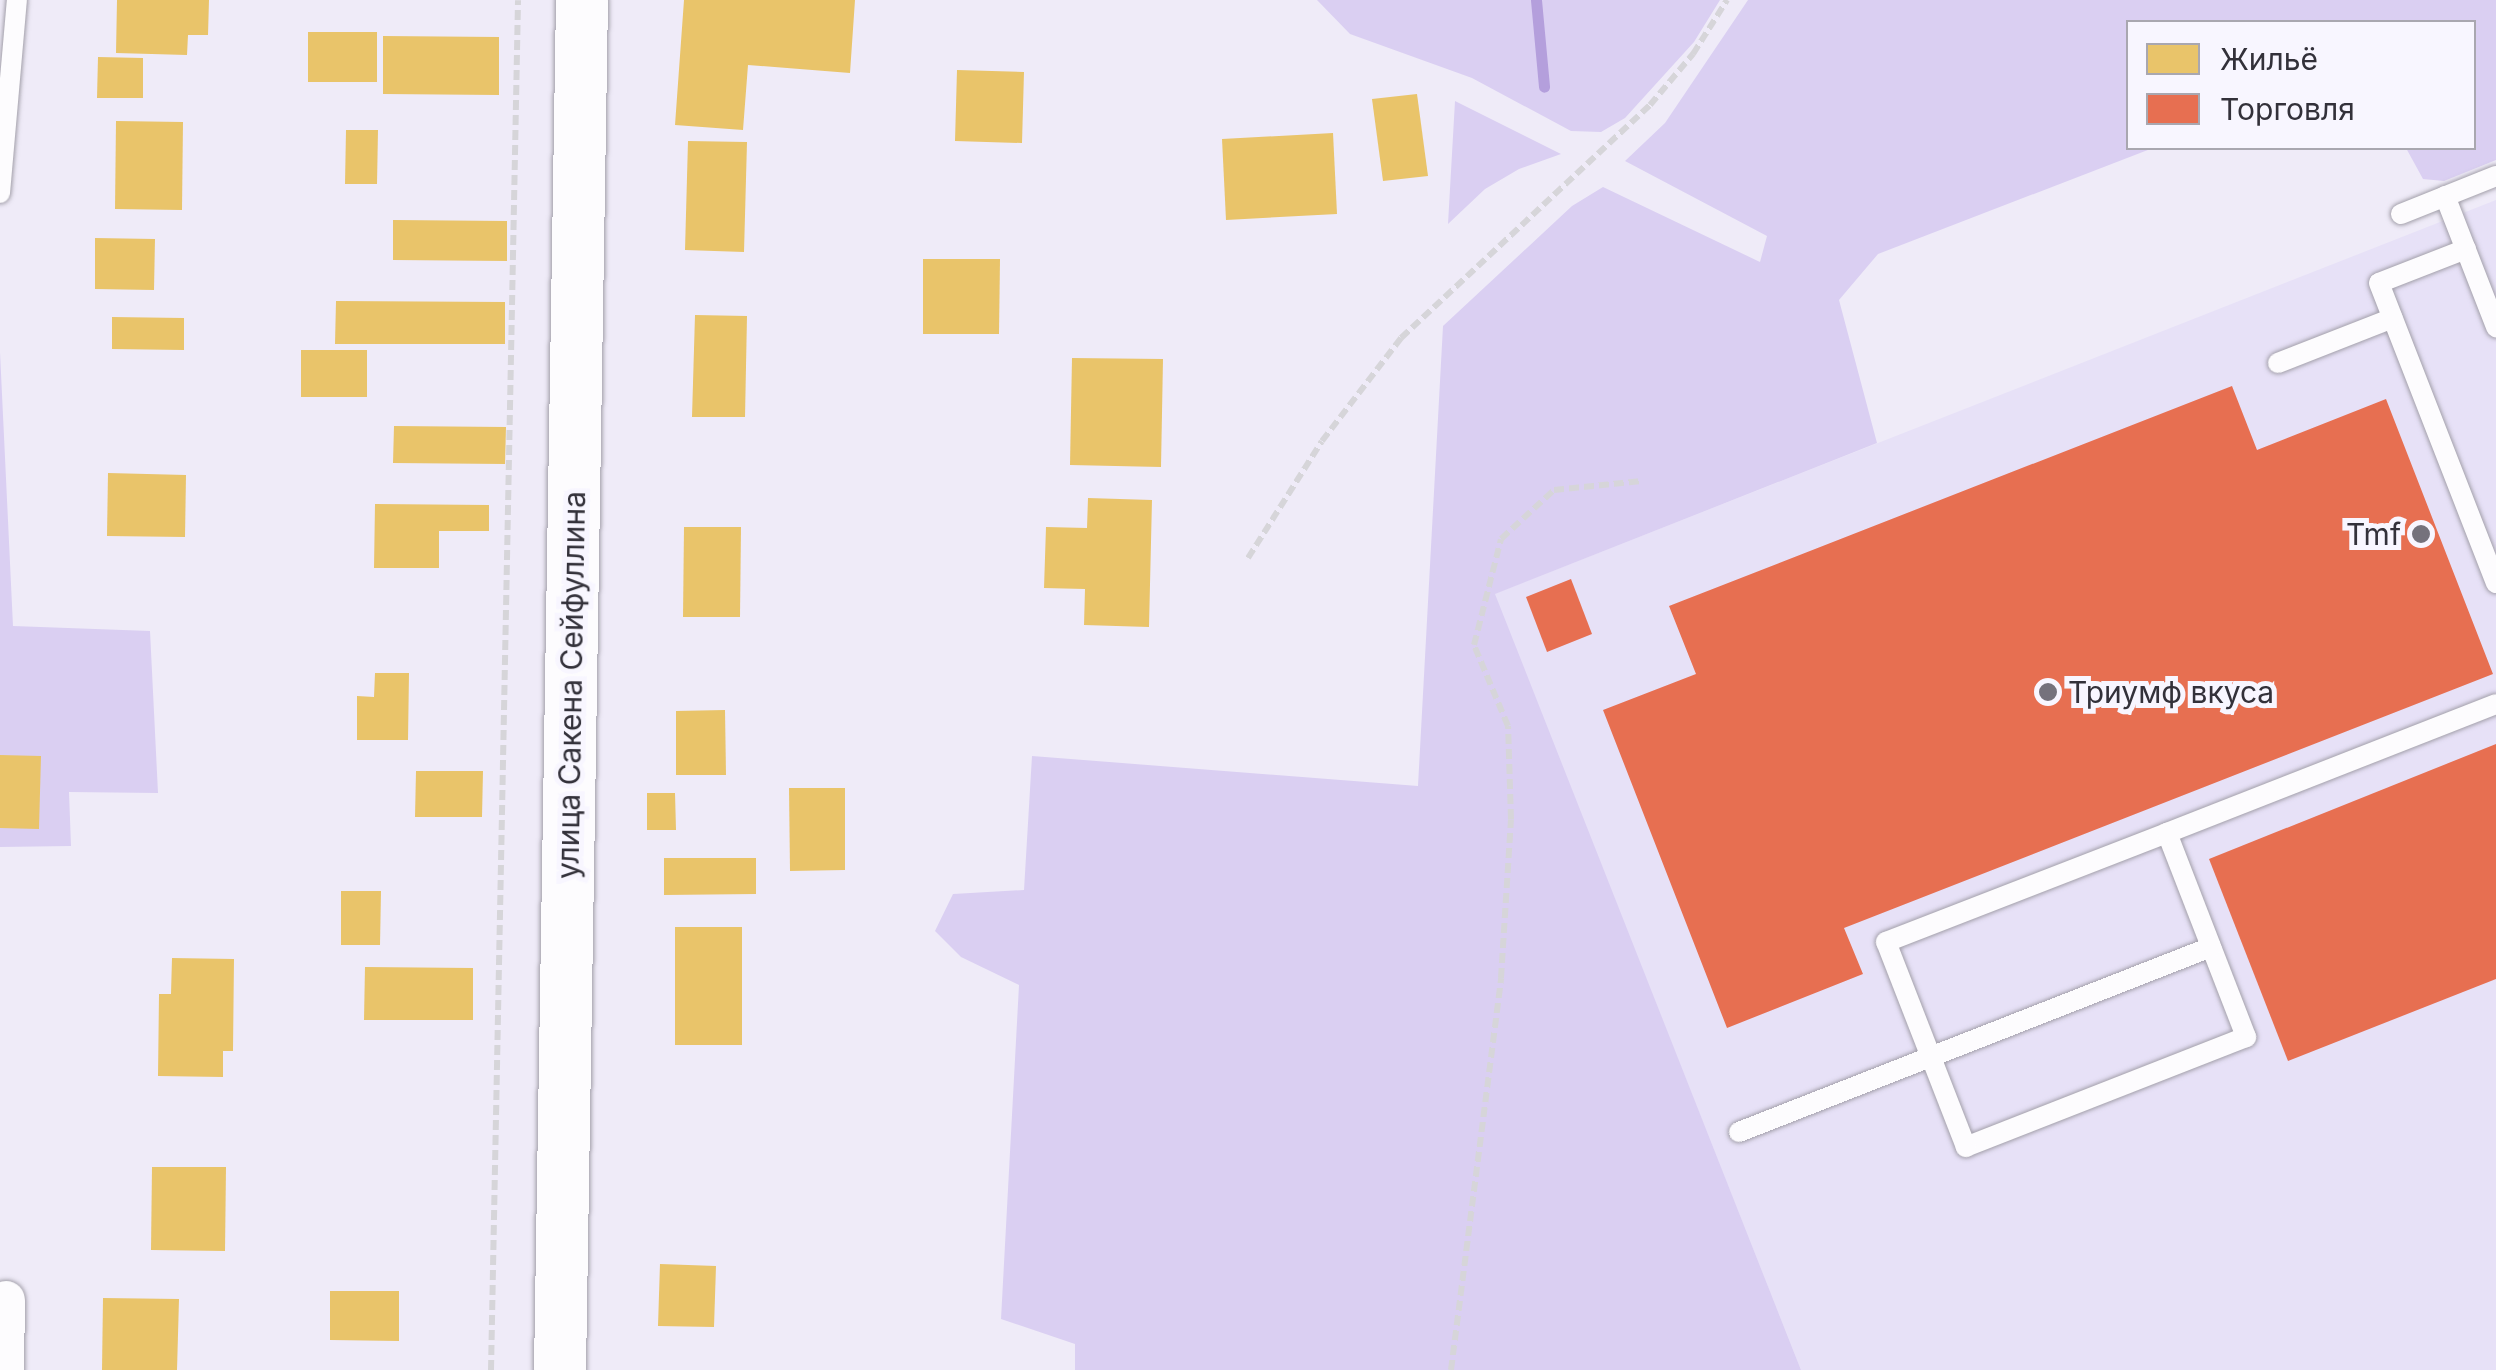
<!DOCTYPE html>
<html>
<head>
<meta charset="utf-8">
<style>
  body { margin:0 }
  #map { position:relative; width:2496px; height:1370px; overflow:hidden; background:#efebf8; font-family:Inter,sans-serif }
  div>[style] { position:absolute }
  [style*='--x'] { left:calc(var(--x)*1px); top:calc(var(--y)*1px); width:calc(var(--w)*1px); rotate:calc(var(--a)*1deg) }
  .built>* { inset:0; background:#e7e1f7 }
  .green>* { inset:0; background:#dacff2 }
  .homes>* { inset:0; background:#e9c46a }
  .shops>* { inset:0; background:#e76f51 }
  .stream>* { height:11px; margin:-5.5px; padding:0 5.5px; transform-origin:5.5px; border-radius:5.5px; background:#b49fdc }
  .path>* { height:6px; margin-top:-3px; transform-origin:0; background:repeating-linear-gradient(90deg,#d6d5d9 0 10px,transparent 0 15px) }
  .roads { filter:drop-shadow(0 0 2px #a3a0aa) drop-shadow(0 0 2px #a3a0aa) }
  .lane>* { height:20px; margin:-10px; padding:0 10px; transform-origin:10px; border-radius:10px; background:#fdfcfe }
  .street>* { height:38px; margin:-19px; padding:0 19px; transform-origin:19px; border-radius:19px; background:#fdfcfe }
  .secondary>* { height:52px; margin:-26px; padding:0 26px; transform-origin:26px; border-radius:26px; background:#fdfcfe }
  .dots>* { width:28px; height:28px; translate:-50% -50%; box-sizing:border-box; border:5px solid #f8f6ff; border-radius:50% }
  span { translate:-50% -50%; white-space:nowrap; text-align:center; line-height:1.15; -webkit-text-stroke:10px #f8f6ff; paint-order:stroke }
  .poi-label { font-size:30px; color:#33313a }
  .right { translate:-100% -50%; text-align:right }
  .left { translate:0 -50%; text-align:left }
  .street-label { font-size:30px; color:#33313a }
  .legend { position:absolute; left:2126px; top:20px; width:350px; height:130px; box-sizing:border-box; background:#f8f6ff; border:2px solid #a9a7b0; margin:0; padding:12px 18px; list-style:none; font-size:30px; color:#33313a }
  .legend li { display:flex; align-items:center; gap:20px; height:50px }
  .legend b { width:50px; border:2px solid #a9a7b0 }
</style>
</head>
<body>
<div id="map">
  <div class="built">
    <div style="clip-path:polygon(2496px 200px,2496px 1370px,1801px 1370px,1494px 594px)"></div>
  </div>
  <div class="green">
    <div style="clip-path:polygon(1317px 0,1720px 0,1694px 42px,1625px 118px,1601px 132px,1571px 131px,1472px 78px,1350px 34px)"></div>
    <div style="clip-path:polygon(1748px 0,2496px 0,2496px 160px,2444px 181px,2423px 179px,2406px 148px,2474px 148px,2474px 22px,2128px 22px,2128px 148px,2153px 148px,1878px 254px,1839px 300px,1877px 443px,1495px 594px,1801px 1370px,1075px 1370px,1075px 1344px,1001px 1319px,1019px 985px,961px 957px,935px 931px,953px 894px,1024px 890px,1032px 756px,1418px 786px,1443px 326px,1572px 206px,1603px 187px,1760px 262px,1767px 236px,1625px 161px,1665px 123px)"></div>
    <div style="clip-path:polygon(1455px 101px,1561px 154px,1519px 169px,1485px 189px,1448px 224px)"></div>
    <div style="clip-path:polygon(0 352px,13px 626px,150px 631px,158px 793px,69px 792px,71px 846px,0 847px)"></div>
  </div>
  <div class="homes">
    <div style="clip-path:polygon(117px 0,209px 0,208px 35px,188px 35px,187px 55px,116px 53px)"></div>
    <div style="clip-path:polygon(684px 0,855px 0,850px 73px,748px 65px,743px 130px,675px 125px)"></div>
    <div style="clip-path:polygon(308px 32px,377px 32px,377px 82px,308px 82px)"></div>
    <div style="clip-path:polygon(383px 36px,499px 37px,499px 95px,383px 94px)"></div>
    <div style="clip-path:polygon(98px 57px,143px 58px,143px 98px,97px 98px)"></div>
    <div style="clip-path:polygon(957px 70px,1024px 72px,1022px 143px,955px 141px)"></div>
    <div style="clip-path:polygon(1417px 94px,1428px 176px,1383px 181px,1372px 99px)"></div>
    <div style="clip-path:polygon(116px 121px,183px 122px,182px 210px,115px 209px)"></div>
    <div style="clip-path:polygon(346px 130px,378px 130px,377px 184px,345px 184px)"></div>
    <div style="clip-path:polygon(1333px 133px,1337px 214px,1226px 220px,1222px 139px)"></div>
    <div style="clip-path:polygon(688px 141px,747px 142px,744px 252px,685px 250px)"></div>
    <div style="clip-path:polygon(393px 220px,507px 221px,507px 261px,393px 260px)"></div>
    <div style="clip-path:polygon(95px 238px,155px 239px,154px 290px,95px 289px)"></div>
    <div style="clip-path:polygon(923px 259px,1000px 259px,999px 334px,923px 334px)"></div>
    <div style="clip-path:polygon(336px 301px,505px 302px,505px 344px,335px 344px)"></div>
    <div style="clip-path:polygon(695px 315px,747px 316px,745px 417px,692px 417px)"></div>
    <div style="clip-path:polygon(112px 317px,184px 318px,184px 350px,112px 349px)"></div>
    <div style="clip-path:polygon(301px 350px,367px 350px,367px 397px,301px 397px)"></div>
    <div style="clip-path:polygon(1072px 358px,1163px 359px,1161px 467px,1070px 465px)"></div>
    <div style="clip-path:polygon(394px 426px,506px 427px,505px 464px,393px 463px)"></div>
    <div style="clip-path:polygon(108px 473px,186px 475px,185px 537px,107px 536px)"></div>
    <div style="clip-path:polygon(1088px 498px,1152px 500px,1149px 627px,1084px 625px,1085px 589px,1044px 588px,1046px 527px,1087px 528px)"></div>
    <div style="clip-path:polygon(375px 504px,489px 505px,489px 531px,439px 531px,439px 568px,374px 568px)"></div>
    <div style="clip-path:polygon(684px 527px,741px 527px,740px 617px,683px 617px)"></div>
    <div style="clip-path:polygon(375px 673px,409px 673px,408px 740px,357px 740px,357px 696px,374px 697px)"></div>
    <div style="clip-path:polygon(725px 710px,726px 775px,676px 775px,676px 711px)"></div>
    <div style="clip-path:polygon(0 755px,41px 756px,39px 829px,0 828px)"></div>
    <div style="clip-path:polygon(416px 771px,483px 771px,482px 817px,415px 817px)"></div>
    <div style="clip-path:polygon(789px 788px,845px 788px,845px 870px,790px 871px)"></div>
    <div style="clip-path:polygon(647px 793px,675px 793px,676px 830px,647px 830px)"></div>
    <div style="clip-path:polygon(664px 858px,756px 858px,756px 894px,664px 895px)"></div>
    <div style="clip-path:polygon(341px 891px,381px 891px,380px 945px,341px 945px)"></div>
    <div style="clip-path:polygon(675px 927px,742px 927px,742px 1045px,675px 1045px)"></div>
    <div style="clip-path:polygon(172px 958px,234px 959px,233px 1051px,223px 1051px,223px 1077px,158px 1076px,159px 994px,171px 994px)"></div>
    <div style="clip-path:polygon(365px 967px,473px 968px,473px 1020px,364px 1020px)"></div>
    <div style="clip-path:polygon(152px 1167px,226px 1167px,225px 1251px,151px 1250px)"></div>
    <div style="clip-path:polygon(660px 1264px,716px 1266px,714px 1327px,658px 1326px)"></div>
    <div style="clip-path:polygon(330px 1291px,399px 1291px,399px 1341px,330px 1340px)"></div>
    <div style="clip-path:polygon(103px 1298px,179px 1299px,177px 1370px,102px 1370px)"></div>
  </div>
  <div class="shops">
    <div style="clip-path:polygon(2232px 386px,2257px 450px,2386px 399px,2493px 674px,1844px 928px,1863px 974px,1727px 1028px,1603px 710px,1696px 674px,1669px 606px)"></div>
    <div style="clip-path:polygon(1571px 579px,1592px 634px,1547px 652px,1526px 597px)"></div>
    <div style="clip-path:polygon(2496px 744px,2496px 979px,2288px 1061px,2209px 859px)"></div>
  </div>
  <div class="stream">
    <div style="--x:1536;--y:0;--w:87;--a:84.7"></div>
  </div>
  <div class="path">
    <div style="--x:1248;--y:558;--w:138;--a:-57.7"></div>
    <div style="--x:1322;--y:441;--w:130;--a:-52.5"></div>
    <div style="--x:1401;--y:338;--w:341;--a:-43.1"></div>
    <div style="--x:1650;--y:105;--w:67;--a:-49.9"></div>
    <div style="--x:1693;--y:54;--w:64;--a:-57.8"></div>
    <div style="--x:491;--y:1370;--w:1370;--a:-88.87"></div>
    <div style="--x:1451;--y:1370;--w:395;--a:-82.7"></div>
    <div style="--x:1501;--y:978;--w:159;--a:-86.4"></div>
    <div style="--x:1511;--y:819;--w:93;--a:-91.8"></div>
    <div style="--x:1508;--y:726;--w:88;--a:-112.8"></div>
    <div style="--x:1474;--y:645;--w:109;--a:-75.7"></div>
    <div style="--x:1501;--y:539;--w:72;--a:-42.8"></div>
    <div style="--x:1554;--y:490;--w:88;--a:-5.8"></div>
  </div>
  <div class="roads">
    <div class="lane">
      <div style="--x:0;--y:193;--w:194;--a:-85"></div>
      <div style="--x:2445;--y:196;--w:141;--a:68.7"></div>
      <div style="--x:2401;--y:214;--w:102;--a:-21.8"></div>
      <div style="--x:2466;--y:249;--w:93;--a:158.7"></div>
      <div style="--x:2379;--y:283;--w:322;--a:68.7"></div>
      <div style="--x:2278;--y:363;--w:123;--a:-21.4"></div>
      <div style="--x:2167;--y:833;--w:219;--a:68.8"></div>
      <div style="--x:2246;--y:1037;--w:301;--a:158.6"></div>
      <div style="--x:1966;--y:1147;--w:220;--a:-111.3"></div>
      <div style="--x:1886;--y:942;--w:301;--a:-21.2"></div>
      <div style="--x:2167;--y:833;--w:353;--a:-21.4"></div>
      <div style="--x:1739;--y:1132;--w:507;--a:-21.4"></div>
    </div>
    <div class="street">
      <div style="--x:5;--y:1370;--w:70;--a:-89.2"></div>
    </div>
    <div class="secondary">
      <div style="--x:560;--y:1370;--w:1370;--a:-89.08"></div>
    </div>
  </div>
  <div class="dots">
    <div style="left:2421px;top:534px;background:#75727c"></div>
    <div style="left:2048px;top:692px;background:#75727c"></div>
  </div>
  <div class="poi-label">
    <span class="right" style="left:2401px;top:534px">Tmf</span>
    <span class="left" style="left:2068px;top:692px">Триумф вкуса</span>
  </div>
  <div class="street-label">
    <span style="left:571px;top:685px;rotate:-89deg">улица Сакена Сейфуллина</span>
  </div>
  <ul class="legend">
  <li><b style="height:28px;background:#e9c46a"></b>Жильё</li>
  <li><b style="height:28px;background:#e76f51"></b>Торговля</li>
  </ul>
</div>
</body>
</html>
